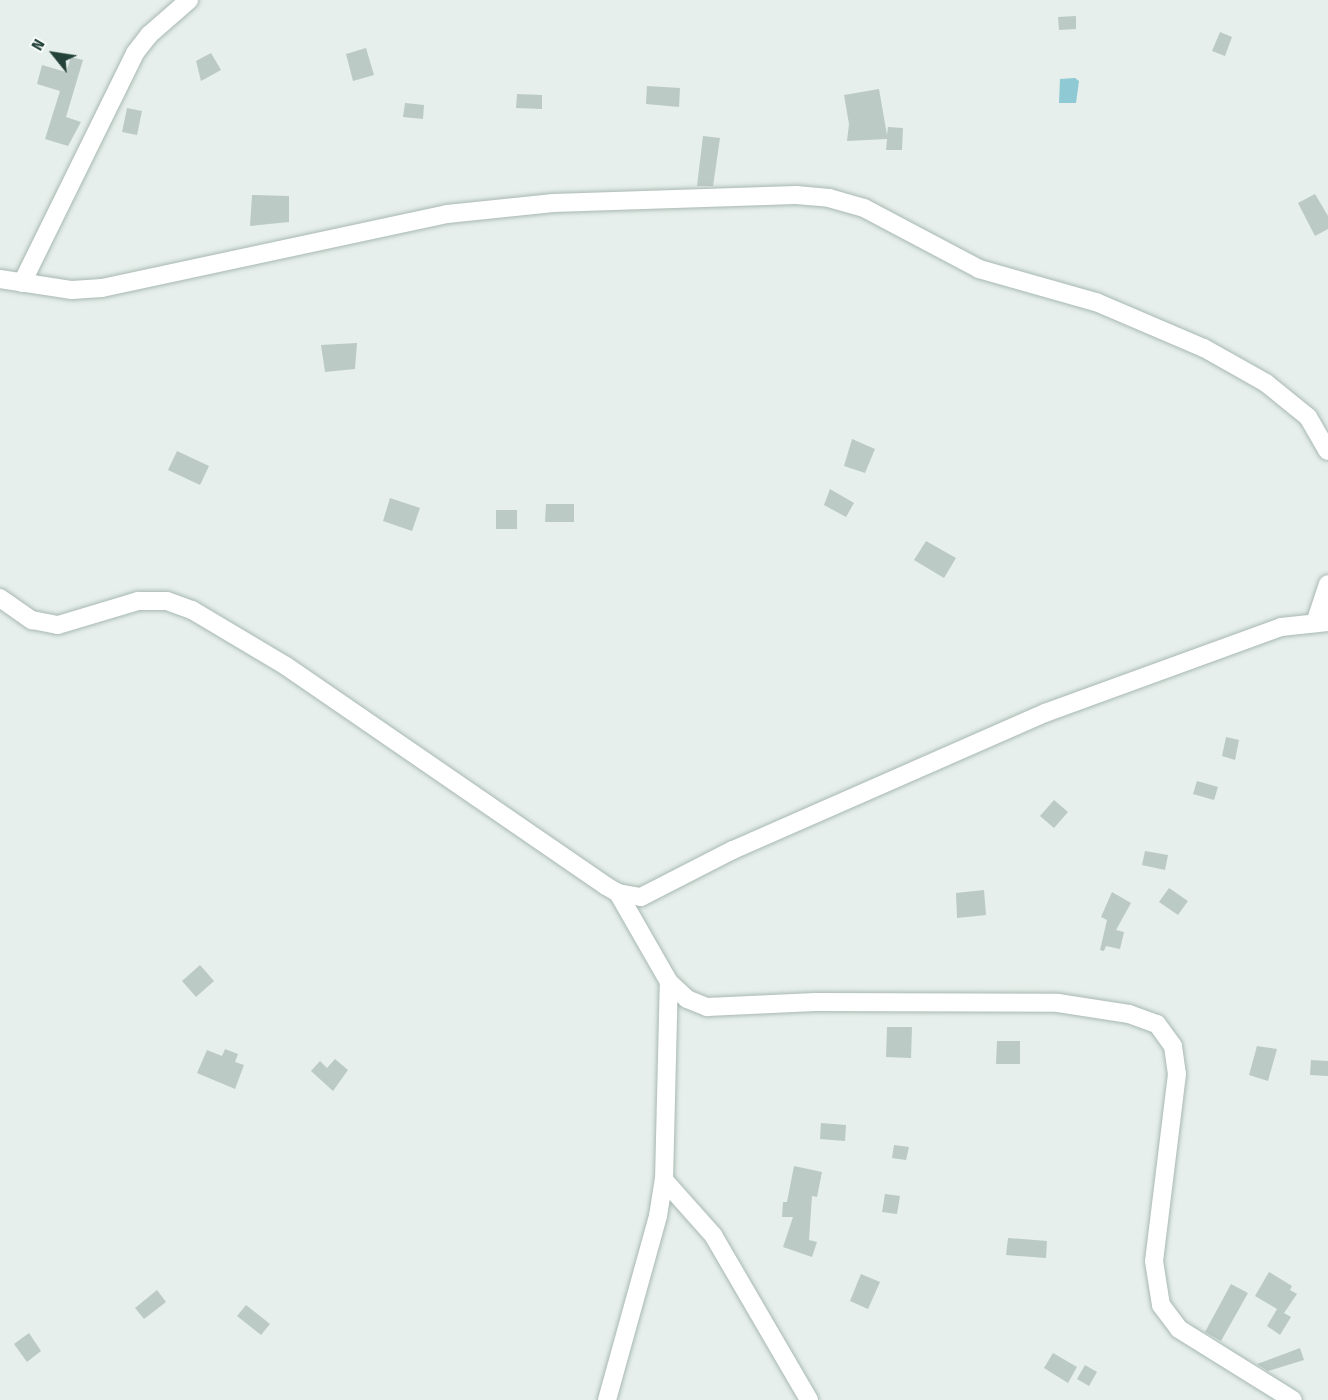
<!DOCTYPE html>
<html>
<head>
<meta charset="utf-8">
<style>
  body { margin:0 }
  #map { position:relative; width:1328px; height:1400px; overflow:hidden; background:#e6efeb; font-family:"Fira Sans Condensed",sans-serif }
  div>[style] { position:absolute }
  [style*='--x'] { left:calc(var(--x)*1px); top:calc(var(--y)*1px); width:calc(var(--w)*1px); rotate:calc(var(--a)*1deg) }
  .water>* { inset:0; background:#8ec9d4 }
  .building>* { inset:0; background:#bbcac4 }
  .roads { filter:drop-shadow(0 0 2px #a8b8b2) drop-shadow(0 0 2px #a8b8b2) }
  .street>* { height:18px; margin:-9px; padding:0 9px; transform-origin:9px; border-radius:9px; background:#fff }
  span { translate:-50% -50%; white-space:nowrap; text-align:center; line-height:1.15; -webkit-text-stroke:4.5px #f7fbf9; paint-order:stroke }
  .north { position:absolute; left:24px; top:24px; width:60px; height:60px; -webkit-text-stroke:4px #f7fbf9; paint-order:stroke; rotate:300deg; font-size:16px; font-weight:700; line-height:24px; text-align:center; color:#24423a }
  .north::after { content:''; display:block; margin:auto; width:21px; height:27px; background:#24423a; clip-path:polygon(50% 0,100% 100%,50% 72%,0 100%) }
</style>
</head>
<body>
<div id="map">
  <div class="water">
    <div style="clip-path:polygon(1075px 78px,1079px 81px,1076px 103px,1059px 103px,1060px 79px)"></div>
  </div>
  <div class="building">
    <div style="clip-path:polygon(1076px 16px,1076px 29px,1059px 30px,1058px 17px)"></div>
    <div style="clip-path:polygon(1220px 32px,1232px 37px,1225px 56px,1212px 51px)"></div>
    <div style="clip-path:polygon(366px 48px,374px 75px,353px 81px,346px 54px)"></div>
    <div style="clip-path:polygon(211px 53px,221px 70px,201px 81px,196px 61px)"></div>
    <div style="clip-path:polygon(71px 57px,83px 60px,66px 117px,81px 122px,68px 146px,45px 139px,60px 91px,37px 84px,42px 65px,66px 72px)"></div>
    <div style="clip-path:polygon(647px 86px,680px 88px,679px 107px,646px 104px)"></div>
    <div style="clip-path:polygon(879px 89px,887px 135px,888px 127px,903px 128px,902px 150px,886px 150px,887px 139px,847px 141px,849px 124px,844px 95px)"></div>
    <div style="clip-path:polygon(517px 94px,542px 95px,542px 109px,516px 108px)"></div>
    <div style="clip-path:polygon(405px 103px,424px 105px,423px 119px,403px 117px)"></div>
    <div style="clip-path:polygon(127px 108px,142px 111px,137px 135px,122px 132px)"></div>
    <div style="clip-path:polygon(703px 136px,720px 138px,713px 186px,697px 186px)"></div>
    <div style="clip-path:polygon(1315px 194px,1328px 216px,1328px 229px,1315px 236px,1298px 203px)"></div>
    <div style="clip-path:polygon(252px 195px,289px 196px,289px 222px,250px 226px)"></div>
    <div style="clip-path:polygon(357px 343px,355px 369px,325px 372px,321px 345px)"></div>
    <div style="clip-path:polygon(852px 439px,875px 449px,865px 473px,844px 466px)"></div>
    <div style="clip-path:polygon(177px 451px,209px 466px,200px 485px,168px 470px)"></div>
    <div style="clip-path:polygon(830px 489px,854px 503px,846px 517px,824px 505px)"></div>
    <div style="clip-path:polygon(390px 498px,420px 508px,412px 531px,383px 521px)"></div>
    <div style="clip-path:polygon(546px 504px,574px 504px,574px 522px,545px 522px)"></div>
    <div style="clip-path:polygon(496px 510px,517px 510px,517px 529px,496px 529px)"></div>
    <div style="clip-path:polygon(926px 541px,956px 558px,944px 578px,914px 560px)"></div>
    <div style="clip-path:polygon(1226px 737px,1239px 740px,1235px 760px,1222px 756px)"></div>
    <div style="clip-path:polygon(1197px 781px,1218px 787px,1214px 800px,1193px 794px)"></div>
    <div style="clip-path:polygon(1054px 800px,1068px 812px,1054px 828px,1040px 816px)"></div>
    <div style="clip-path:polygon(1145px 851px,1168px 855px,1165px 870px,1142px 865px)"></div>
    <div style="clip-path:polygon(1169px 888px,1188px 901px,1178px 915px,1159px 902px)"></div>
    <div style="clip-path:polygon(984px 890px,986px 915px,957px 918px,956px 893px)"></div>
    <div style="clip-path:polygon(1112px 892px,1131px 903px,1116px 930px,1124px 932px,1120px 949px,1106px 946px,1104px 951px,1100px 950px,1107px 920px,1101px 917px)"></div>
    <div style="clip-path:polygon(200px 965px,214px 981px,196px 997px,182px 981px)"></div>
    <div style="clip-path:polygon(887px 1027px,912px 1027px,911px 1058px,886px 1057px)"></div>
    <div style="clip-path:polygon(997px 1041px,1020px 1041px,1020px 1064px,996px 1064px)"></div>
    <div style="clip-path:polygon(1257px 1046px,1277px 1049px,1268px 1081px,1249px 1075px)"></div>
    <div style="clip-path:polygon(225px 1049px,238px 1054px,235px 1062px,244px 1065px,235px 1089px,197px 1073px,207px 1050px,222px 1056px)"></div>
    <div style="clip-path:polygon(335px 1059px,348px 1070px,333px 1091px,311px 1071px,320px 1061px,327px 1068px)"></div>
    <div style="clip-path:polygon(1311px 1060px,1328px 1061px,1328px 1076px,1310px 1075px)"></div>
    <div style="clip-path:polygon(821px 1123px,846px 1125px,845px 1141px,820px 1139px)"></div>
    <div style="clip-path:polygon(894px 1145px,909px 1147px,906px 1160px,892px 1158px)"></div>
    <div style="clip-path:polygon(794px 1166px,822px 1172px,817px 1197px,812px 1196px,809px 1240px,817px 1242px,812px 1257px,783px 1247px,793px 1217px,782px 1217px,783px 1202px,787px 1202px)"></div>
    <div style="clip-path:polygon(885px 1194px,900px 1196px,897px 1214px,882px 1212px)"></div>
    <div style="clip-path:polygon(1008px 1238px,1047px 1241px,1046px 1258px,1006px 1255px)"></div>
    <div style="clip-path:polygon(1269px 1272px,1292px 1286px,1290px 1290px,1297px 1294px,1284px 1313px,1291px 1317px,1280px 1335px,1267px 1326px,1277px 1309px,1255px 1296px)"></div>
    <div style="clip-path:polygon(861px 1274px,880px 1282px,868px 1309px,850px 1301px)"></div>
    <div style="clip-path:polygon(1231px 1284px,1248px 1293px,1221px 1341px,1205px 1332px)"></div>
    <div style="clip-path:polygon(157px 1290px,166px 1302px,144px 1319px,135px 1308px)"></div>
    <div style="clip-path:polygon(246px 1305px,270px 1324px,261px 1335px,237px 1316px)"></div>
    <div style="clip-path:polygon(29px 1333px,41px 1351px,27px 1362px,14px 1344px)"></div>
    <div style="clip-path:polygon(1300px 1348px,1304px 1360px,1268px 1371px,1257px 1364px)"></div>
    <div style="clip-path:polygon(1053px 1353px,1077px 1367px,1068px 1383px,1044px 1368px)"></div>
    <div style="clip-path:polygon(1085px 1365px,1097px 1372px,1089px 1386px,1077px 1379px)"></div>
  </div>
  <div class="roads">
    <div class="street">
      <div style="--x:0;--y:279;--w:73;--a:8.7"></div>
      <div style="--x:72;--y:290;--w:30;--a:-4"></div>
      <div style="--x:102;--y:288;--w:353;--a:-12.1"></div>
      <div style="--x:447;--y:214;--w:107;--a:-5.9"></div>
      <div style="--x:553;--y:203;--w:243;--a:-1.9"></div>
      <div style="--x:796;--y:195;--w:33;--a:5"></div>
      <div style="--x:829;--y:198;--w:36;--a:16"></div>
      <div style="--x:864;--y:208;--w:130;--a:27.9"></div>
      <div style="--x:979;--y:269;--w:122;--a:15.8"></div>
      <div style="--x:1096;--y:302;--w:117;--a:23.1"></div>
      <div style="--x:1204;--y:348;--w:71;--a:29.4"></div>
      <div style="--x:1266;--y:383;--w:54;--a:39"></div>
      <div style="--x:1308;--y:417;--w:39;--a:60"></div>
      <div style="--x:22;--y:283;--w:256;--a:-63.8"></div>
      <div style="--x:135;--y:53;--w:24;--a:-52"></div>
      <div style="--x:150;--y:34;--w:52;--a:-41.1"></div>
      <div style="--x:0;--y:598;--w:39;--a:35"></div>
      <div style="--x:32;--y:620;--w:26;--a:11"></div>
      <div style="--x:58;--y:625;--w:84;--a:-16.7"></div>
      <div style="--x:138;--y:601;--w:29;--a:0"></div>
      <div style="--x:167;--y:601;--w:27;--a:20"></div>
      <div style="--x:192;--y:610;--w:109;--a:30.8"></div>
      <div style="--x:286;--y:666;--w:388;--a:34.5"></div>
      <div style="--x:606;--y:886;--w:14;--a:30"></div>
      <div style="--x:618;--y:893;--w:23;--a:10"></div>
      <div style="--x:641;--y:897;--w:103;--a:-27.1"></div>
      <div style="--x:733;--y:850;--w:341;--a:-23.7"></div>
      <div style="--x:1045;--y:713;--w:251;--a:-20"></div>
      <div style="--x:1281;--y:627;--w:47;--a:-6.1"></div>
      <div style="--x:1315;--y:623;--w:41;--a:-71.6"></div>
      <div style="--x:618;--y:893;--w:103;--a:60.2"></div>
      <div style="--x:669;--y:982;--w:25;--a:43"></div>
      <div style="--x:687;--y:999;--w:22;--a:22"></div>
      <div style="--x:707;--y:1007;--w:108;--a:-2.7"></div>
      <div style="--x:815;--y:1002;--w:243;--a:0.2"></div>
      <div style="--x:1058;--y:1003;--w:72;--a:8.8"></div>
      <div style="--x:1129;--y:1014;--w:30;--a:20"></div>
      <div style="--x:1157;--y:1024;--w:27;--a:54"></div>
      <div style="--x:1173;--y:1046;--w:28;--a:82"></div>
      <div style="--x:1177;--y:1074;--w:188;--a:97"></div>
      <div style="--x:1154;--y:1261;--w:45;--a:81"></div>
      <div style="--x:1161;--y:1305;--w:30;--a:53"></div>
      <div style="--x:1179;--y:1329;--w:134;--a:31.9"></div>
      <div style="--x:664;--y:1180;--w:74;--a:48.3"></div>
      <div style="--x:713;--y:1235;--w:191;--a:59.8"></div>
      <div style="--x:607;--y:1400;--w:191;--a:-74.5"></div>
      <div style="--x:658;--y:1216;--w:36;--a:-81"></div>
      <div style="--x:664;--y:1180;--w:198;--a:-88.6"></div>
    </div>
  </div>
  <div class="north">N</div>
</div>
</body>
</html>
